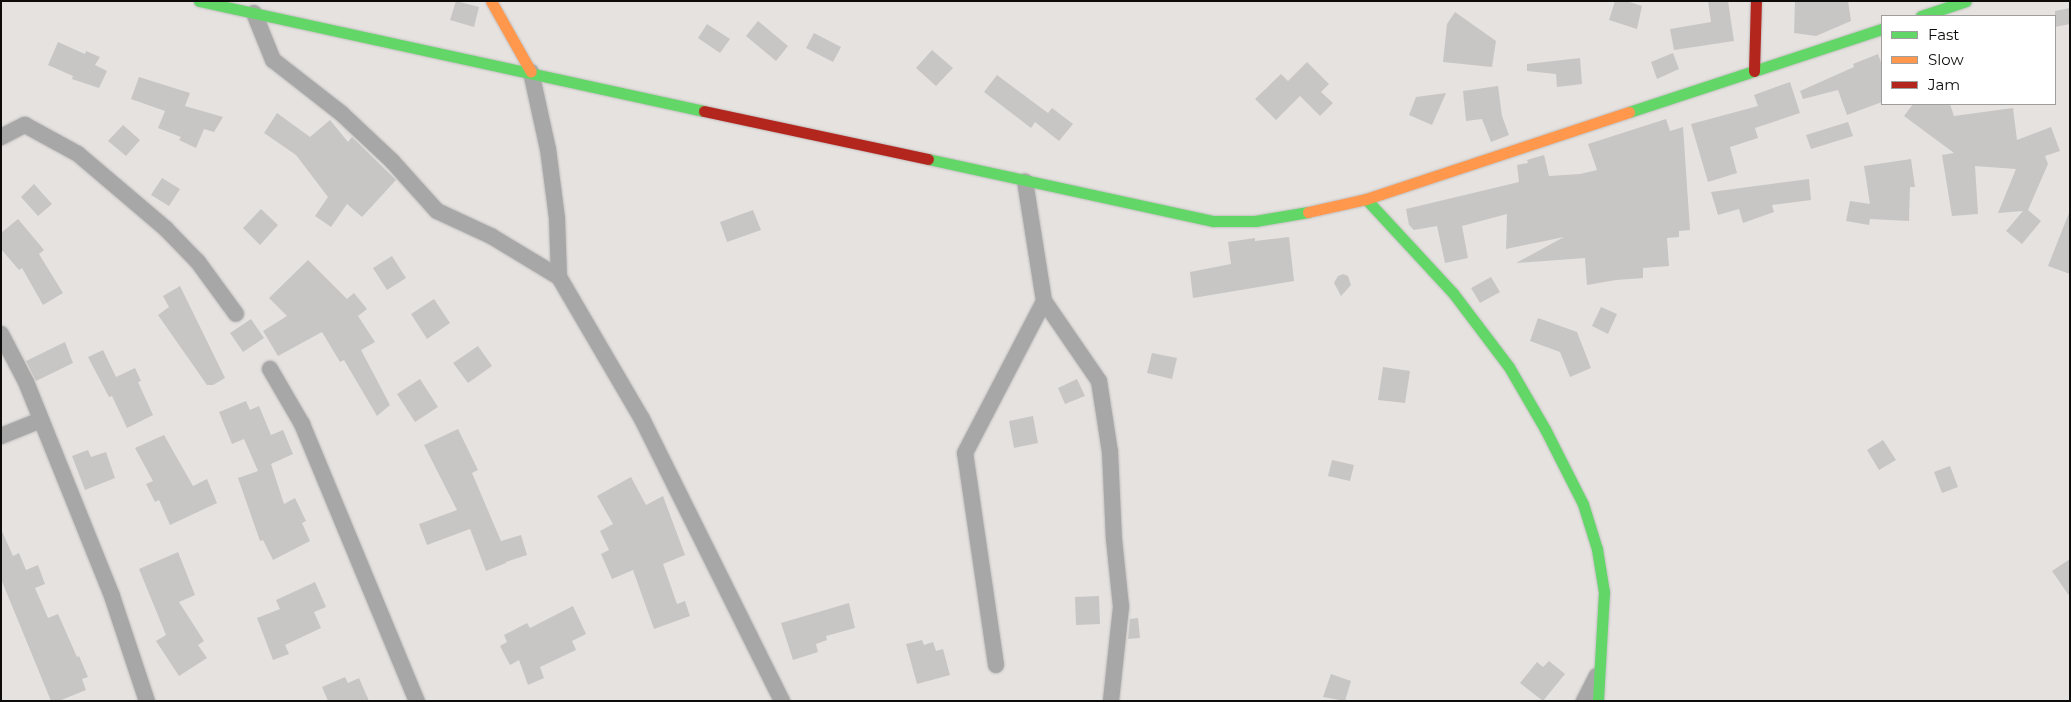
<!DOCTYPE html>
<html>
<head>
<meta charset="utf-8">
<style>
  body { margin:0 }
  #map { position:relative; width:2071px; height:702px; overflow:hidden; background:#e5e2e0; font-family:Montserrat,sans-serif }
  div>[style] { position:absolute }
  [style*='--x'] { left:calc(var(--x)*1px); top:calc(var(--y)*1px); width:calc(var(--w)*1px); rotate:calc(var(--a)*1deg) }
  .building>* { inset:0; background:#c8c6c5 }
  .roads { filter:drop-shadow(0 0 1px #c2c0bf) drop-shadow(0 0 1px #c2c0bf) }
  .street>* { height:16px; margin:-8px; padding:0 8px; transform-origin:8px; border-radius:8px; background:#a8a7a7 }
  .fast>* { height:11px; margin:-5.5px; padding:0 5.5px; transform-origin:5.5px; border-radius:5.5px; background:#63d668 }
  .slow>* { height:11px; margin:-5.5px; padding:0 5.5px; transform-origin:5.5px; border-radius:5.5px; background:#ff974d }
  .jam>* { height:11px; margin:-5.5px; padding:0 5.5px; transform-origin:5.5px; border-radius:5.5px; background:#b3261e }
  span { translate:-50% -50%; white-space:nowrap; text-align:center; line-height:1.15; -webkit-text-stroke:5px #fff; paint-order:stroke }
  .frame { position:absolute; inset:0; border:2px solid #0e0c0b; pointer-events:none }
  .legend { position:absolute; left:1881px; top:15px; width:175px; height:90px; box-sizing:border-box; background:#fff; border:1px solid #9f9e9d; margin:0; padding:6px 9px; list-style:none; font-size:15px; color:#0e0c0b }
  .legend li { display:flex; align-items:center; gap:10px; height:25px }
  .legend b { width:25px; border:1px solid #9f9e9d }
</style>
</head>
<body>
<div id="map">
  <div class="building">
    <div style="clip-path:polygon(456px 1px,479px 7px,474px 27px,450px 20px)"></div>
    <div style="clip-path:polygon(1615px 1px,1626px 1px,1642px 6px,1637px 29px,1609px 20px)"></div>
    <div style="clip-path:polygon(1708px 1px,1728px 1px,1734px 41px,1674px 50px,1670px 29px,1711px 22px)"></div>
    <div style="clip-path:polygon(1795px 1px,1848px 1px,1851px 21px,1816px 36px,1794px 33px)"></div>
    <div style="clip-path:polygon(2070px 8px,2070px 24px,2055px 27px,2055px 11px)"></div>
    <div style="clip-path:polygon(1455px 12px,1496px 41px,1492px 67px,1443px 62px,1447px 24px)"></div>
    <div style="clip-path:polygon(758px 21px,788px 46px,776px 61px,746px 36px)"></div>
    <div style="clip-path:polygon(707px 24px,730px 39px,720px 53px,698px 38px)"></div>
    <div style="clip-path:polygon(814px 33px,841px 47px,833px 62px,806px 48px)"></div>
    <div style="clip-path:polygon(58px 42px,85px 54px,86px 51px,100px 57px,95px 65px,107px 71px,99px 88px,72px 79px,73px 76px,48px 65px)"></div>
    <div style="clip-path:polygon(932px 50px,953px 68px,936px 86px,916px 68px)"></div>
    <div style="clip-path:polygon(1673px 53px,1679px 69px,1657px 79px,1651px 62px)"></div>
    <div style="clip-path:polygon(1878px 54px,1882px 65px,1882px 102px,1847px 115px,1838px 90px,1803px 99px,1800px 91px,1854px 67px,1853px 64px)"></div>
    <div style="clip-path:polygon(1580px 58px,1582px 84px,1557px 87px,1556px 74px,1527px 71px,1527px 64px)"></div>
    <div style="clip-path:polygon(1307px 62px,1329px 84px,1321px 92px,1333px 103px,1320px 116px,1300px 96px,1276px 120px,1255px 99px,1281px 74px,1288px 81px)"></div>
    <div style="clip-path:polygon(997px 75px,1048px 113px,1052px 108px,1073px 124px,1059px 141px,1035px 122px,1031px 128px,984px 92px)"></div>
    <div style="clip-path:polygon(139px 77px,190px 93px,185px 106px,223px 117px,214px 132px,204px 129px,196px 148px,179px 140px,181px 137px,158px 128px,165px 111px,131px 99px)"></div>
    <div style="clip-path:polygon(1790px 82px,1800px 113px,1755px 128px,1758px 138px,1730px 147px,1737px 173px,1708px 182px,1691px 124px,1758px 106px,1754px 95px)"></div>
    <div style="clip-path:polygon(1498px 86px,1502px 116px,1509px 135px,1491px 142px,1482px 119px,1466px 121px,1463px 91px)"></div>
    <div style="clip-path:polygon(1446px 93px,1432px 125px,1409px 115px,1416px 97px)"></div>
    <div style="clip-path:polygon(1913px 104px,1950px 104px,1954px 116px,2013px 108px,2017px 140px,2051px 127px,2060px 151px,2045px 156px,2048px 164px,2028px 210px,2041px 221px,2022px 244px,2006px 231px,2023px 211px,1998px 213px,2016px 169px,1975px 166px,1978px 214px,1952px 216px,1942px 155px,1954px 153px,1904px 116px)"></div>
    <div style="clip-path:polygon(277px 113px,310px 137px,330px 120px,348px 142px,352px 137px,396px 180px,362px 217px,347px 204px,331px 227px,315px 216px,328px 197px,296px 155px,264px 133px)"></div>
    <div style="clip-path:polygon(1666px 119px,1670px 131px,1683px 127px,1690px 230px,1679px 231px,1679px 237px,1667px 238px,1669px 266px,1643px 268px,1643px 278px,1616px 280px,1587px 285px,1585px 258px,1516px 263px,1564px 237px,1506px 249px,1507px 214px,1462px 226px,1468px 258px,1445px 263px,1437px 226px,1414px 230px,1409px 225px,1406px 209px,1519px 182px,1517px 165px,1528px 163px,1527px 160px,1544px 155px,1549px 176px,1580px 174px,1597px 170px,1588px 144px)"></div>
    <div style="clip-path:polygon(1848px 122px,1853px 136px,1811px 149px,1806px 135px)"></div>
    <div style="clip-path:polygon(123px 125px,140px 140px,126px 156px,108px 141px)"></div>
    <div style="clip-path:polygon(1911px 159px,1915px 187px,1910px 187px,1909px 221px,1870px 219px,1869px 225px,1846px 221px,1850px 201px,1870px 204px,1864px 166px)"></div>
    <div style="clip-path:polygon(162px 178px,180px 189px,169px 206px,151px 195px)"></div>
    <div style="clip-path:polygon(1809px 179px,1811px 200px,1772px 205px,1774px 212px,1743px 223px,1739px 209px,1718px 215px,1711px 192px)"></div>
    <div style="clip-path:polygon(34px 184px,52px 204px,38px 216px,21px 197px)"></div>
    <div style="clip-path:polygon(261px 209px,278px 225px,260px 245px,243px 228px)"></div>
    <div style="clip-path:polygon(753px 210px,761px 230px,727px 242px,720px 222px)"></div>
    <div style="clip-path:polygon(2069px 213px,2070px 214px,2070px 274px,2048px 266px)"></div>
    <div style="clip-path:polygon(18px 219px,44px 250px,39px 254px,63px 293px,43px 305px,22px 268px,19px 270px,1px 249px,1px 233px)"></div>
    <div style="clip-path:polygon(1289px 237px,1294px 281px,1193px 298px,1190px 272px,1231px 264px,1228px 242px,1255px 238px,1255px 241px)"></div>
    <div style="clip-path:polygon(392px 256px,406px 278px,387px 290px,373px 268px)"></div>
    <div style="clip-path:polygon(308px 260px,347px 299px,354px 293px,367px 309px,358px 316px,375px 342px,361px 350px,390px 405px,377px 416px,344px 360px,340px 362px,322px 332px,278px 356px,263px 331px,287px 316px,269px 298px)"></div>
    <div style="clip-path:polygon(1343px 274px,1348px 276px,1351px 285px,1341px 296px,1334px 283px,1338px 276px)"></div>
    <div style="clip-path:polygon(1491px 277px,1500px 292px,1480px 303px,1471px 288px)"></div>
    <div style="clip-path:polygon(180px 286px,225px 378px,213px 385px,207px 385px,158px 315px,169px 307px,163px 296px)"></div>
    <div style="clip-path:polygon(434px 299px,450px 323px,427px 339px,411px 314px)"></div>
    <div style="clip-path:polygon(1601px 307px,1617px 314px,1608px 334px,1592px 326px)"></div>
    <div style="clip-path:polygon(1538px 318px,1577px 332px,1591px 368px,1570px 377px,1560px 352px,1530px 341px)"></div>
    <div style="clip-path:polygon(251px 319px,264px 338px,243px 352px,230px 333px)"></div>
    <div style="clip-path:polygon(65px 342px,73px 363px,36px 381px,26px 361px)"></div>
    <div style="clip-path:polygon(478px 346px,492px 366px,468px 383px,453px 363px)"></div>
    <div style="clip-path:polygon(103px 350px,116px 377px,135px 368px,141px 381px,138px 382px,153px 415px,127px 428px,112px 396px,109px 397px,88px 357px)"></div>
    <div style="clip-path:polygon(1152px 353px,1177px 358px,1172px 379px,1147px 373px)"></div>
    <div style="clip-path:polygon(1383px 367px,1410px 371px,1405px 403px,1378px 400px)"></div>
    <div style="clip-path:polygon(420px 379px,438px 407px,415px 422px,397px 394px)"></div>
    <div style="clip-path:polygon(1077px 379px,1085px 396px,1065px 404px,1058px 388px)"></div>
    <div style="clip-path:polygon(246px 401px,250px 410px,259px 406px,271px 435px,283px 430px,293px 454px,271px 464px,284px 504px,295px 498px,306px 521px,302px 523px,310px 541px,273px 560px,263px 540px,260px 541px,238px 478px,258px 471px,244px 439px,232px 444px,219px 412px)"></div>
    <div style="clip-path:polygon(1033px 416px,1038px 443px,1014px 448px,1009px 421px)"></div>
    <div style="clip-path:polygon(458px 429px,478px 470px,472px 473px,501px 541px,521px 535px,527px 555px,506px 562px,506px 563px,486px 571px,470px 529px,427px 545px,419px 524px,457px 510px,424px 445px)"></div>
    <div style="clip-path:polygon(164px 435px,193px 486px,207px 479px,217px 503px,170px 525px,159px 500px,155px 502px,146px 484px,153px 481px,135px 448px)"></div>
    <div style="clip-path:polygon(1883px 440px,1896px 460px,1879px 470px,1867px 450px)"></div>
    <div style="clip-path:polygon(88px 450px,91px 457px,106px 452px,115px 478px,85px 490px,72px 456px)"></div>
    <div style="clip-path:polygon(1332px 460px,1354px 465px,1350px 481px,1328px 476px)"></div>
    <div style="clip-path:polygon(1950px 466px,1958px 487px,1942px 493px,1934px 472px)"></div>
    <div style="clip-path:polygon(631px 477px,646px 505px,663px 496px,685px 555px,663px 564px,677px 604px,685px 601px,690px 616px,654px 629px,633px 570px,612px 579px,601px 554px,609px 550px,600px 531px,613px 524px,597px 496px)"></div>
    <div style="clip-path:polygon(1px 529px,13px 556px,19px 553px,26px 570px,38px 565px,45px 584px,35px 588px,48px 618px,58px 614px,77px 657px,79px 656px,88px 677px,82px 679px,86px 690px,59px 701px,51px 701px,1px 579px)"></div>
    <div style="clip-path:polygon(178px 552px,195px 595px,179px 602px,204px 641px,198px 645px,207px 658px,179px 676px,156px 641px,166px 635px,139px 569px)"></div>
    <div style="clip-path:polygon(2070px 559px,2070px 597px,2052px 571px)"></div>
    <div style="clip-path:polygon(315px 582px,326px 607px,314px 612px,321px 628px,285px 645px,289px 654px,273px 660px,257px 618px,280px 609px,276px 600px)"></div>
    <div style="clip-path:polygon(1099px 596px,1100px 624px,1076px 625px,1075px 597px)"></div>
    <div style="clip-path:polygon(849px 603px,855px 628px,826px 636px,827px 640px,816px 644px,818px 652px,793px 660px,781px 623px)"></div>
    <div style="clip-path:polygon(573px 606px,586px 634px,572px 641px,576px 650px,540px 667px,544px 678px,528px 685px,519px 660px,510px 665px,500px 646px,507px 642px,504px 635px,527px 623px,530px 628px)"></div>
    <div style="clip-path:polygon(1138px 618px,1140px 638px,1128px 639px,1130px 619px)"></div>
    <div style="clip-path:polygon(922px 640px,924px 645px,933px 642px,936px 651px,943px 649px,950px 675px,917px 684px,906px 644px)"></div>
    <div style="clip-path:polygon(1549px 661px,1565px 674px,1543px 701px,1520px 683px,1537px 662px,1543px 667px)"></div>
    <div style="clip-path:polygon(1331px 674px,1351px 681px,1345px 701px,1323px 697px)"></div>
    <div style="clip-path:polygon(345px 677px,348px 683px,359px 678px,369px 701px,328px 701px,322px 687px)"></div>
  </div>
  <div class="roads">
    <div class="street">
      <div style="--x:254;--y:13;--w:51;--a:68"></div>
      <div style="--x:273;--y:60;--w:88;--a:38"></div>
      <div style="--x:342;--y:114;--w:69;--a:43.2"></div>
      <div style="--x:392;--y:161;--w:67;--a:48"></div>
      <div style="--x:437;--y:211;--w:60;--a:24.8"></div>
      <div style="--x:491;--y:236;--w:79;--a:31.1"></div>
      <div style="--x:531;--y:72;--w:79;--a:77.6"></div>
      <div style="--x:548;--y:149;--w:70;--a:82.6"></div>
      <div style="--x:557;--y:218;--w:59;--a:88.1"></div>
      <div style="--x:559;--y:277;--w:164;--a:59.7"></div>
      <div style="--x:642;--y:419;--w:315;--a:63.6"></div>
      <div style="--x:1;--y:137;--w:27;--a:-27"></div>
      <div style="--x:25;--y:125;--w:60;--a:28.7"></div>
      <div style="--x:78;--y:154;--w:116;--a:40.4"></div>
      <div style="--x:166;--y:229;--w:46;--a:45.9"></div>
      <div style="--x:198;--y:262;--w:64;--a:53.8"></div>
      <div style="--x:1044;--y:301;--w:97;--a:55.5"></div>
      <div style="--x:1099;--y:381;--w:72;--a:81.2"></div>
      <div style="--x:1110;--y:452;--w:87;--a:87.4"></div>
      <div style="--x:1114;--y:539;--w:68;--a:84.1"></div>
      <div style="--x:1121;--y:607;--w:95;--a:96.1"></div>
      <div style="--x:1;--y:334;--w:54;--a:62.5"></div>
      <div style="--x:26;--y:382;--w:231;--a:68.1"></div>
      <div style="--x:112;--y:596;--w:111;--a:71.6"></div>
      <div style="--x:270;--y:369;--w:64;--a:59.8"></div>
      <div style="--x:302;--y:424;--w:300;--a:67.5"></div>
      <div style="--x:1;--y:436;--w:43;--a:-21.8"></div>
      <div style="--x:996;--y:665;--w:214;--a:-98.3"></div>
      <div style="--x:965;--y:453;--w:171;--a:-62.5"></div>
      <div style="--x:1044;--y:301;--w:121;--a:-99"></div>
      <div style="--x:1584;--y:701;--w:28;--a:-63"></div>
    </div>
    <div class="fast">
      <div style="--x:199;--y:1;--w:517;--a:12.29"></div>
      <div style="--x:1921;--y:16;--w:47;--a:-18.4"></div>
      <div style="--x:1629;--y:112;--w:266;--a:-18.2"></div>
      <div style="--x:928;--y:159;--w:292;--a:12.3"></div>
      <div style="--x:1213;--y:221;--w:42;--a:0"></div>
      <div style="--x:1255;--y:221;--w:54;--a:-9.6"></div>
      <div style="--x:1366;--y:199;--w:128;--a:47.2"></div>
      <div style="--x:1453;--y:293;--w:93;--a:52.9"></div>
      <div style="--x:1509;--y:367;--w:72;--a:59.9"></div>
      <div style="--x:1545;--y:429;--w:84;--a:63.1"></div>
      <div style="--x:1583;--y:504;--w:47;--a:72.7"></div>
      <div style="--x:1597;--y:549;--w:44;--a:80.8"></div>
      <div style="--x:1604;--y:592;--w:109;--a:93.2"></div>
    </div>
    <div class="slow">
      <div style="--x:491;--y:1;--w:81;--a:60.6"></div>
      <div style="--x:1308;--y:212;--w:59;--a:-12.6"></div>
      <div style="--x:1366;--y:199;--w:277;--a:-18.3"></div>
    </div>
    <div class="jam">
      <div style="--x:1754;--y:71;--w:70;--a:-88.4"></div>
      <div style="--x:704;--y:111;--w:229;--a:12.1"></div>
    </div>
  </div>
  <div class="frame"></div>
  <ul class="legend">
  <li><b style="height:6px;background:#63d668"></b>Fast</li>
  <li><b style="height:6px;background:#ff974d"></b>Slow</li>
  <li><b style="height:6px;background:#b3261e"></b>Jam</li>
  </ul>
</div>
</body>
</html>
